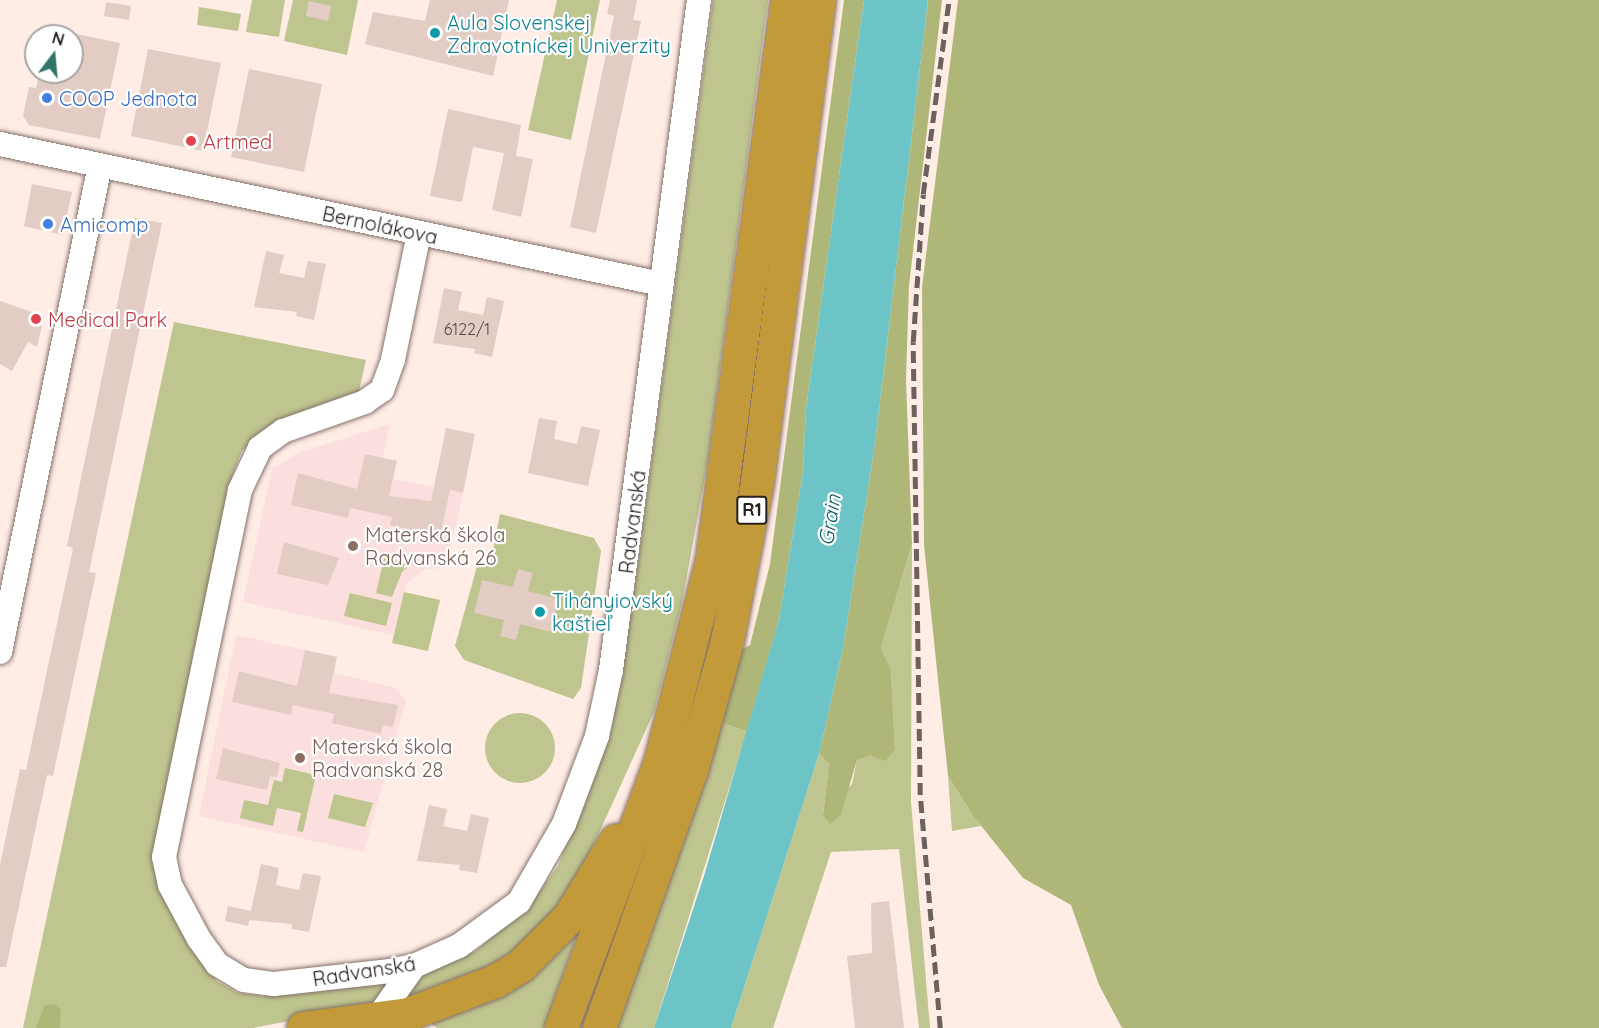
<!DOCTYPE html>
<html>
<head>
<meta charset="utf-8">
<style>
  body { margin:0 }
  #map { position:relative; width:1599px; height:1028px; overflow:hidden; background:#feece5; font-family:Quicksand,sans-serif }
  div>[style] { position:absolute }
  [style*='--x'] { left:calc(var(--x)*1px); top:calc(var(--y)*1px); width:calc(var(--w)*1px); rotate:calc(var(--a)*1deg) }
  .education>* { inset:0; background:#fadfde }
  .green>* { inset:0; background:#bec58e }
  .round { border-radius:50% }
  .forest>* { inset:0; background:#afb778 }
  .water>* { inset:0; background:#6dc4c6 }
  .building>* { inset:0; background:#e2ccc4 }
  .roads { filter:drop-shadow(0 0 2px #85726a) drop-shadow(0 0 2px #85726a) }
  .minor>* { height:24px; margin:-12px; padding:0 12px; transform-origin:12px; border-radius:12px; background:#fff }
  .highway>* { height:33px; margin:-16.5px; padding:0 16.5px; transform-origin:16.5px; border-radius:16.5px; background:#c39a3a }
  .rail>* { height:4.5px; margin-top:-2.25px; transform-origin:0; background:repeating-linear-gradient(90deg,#6d615d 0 12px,transparent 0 18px) }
  .dots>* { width:16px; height:16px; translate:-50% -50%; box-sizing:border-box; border:3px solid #fff; border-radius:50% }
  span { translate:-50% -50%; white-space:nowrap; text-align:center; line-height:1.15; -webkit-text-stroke:4.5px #fff; paint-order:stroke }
  .number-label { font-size:16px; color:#564b47 }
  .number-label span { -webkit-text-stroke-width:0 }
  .shield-label span { padding:2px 4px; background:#fff; border:2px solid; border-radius:4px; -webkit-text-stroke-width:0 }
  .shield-label { font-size:18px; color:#28201d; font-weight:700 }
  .culture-label { font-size:20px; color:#0d838f }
  .left { translate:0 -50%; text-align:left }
  .shop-label { font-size:20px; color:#366cbe }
  .health-label { font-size:20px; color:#be3a42 }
  .street-label { font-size:20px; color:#28201d }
  .education-label { font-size:20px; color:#785e54 }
  .water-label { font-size:21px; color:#0d5a5c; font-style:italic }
  .north { position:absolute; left:24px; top:24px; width:60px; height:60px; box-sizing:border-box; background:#fff; border:2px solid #a9a6a5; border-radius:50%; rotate:16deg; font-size:16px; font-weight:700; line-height:24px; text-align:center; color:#28201d }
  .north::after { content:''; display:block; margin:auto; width:21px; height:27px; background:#327668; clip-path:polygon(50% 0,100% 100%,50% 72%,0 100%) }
</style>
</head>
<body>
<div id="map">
  <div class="education">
    <div style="clip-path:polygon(390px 424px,383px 458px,397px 461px,393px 479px,463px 493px,446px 568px,425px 569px,407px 583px,393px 635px,243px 602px,272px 469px,301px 452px)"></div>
    <div style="clip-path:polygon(236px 635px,337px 657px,334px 673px,395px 688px,406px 700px,364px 852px,199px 816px)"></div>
  </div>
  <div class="green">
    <div style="clip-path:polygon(252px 0,285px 0,279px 37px,246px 32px)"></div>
    <div style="clip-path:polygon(293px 0,358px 0,347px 55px,284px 41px)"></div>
    <div style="clip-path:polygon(557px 0,600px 0,571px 140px,528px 130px)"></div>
    <div style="clip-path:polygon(713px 0,768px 0,708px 460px,682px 603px,654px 712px,569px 899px,502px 966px,398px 1001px,426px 973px,476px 951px,531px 903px,558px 866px,611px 731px,633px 600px)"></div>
    <div style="clip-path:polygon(199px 7px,241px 14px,238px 31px,197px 25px)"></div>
    <div style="clip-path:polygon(174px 322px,366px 360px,358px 395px,260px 435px,242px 451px,233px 473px,157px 837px,158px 882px,201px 963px,217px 981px,238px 993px,262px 996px,396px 980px,372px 1005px,253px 1028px,23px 1028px)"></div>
    <div style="clip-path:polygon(500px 514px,594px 538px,601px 551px,581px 688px,573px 699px,464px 660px,455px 646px,477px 566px,491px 561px)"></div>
    <div style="clip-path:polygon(912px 544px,911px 802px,930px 1028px,919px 1028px,899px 849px,831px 852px,773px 1028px,731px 1028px,819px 754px,829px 764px,823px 815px,852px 784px,857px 760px,870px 756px,885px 760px,895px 750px,891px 669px,881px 648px)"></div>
    <div style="clip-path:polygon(384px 558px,412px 564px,402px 572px,392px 597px,376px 593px)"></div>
    <div style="clip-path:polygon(404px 592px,440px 600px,428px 651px,392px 643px)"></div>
    <div style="clip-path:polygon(350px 593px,392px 603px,386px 626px,344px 616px)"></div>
    <div class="round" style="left:485px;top:713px;width:70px;height:70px"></div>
    <div style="clip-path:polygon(722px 723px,747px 731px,654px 1028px,615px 1028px)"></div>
    <div style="clip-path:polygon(285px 768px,316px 775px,303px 832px,297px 831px,301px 813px,277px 808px,273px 826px,240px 818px,244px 800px,268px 805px,274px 780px,282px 782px)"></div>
    <div style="clip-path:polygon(948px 776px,974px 817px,981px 826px,952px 831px)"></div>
    <div style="clip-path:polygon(334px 794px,373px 803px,365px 827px,328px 818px)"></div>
    <div style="clip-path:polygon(584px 916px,544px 1028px,437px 1028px,429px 1022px,495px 995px)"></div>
  </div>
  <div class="forest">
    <div style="clip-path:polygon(844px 0,864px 0,806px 409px,803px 472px,779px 620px,747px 731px,722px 723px,741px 650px,750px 645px,770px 564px)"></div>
    <div style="clip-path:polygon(928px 0,942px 0,909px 286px,906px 380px,912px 544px,881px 648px,891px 669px,895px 750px,885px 761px,870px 756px,857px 760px,841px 814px,830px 824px,823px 815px,829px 764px,819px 754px,843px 648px,875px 443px)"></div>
    <div style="clip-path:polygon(958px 0,1599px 0,1599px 1028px,1122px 1028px,1099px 985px,1071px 905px,1023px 878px,974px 817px,948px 776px,924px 545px,922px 287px)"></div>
    <div style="clip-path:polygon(54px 1004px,61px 1010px,60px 1028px,36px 1028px,45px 1005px)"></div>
  </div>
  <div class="water">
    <div style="clip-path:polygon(864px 0,928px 0,875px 443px,843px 648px,819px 754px,731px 1028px,654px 1028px,704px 876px,779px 620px,803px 472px,806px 409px)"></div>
  </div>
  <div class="building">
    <div style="clip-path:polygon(430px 0,509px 0,493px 76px,365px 44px,373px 12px,425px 21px)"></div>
    <div style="clip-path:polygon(610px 0,637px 0,633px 20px,641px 21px,596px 233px,570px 227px,614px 16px,607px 14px)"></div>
    <div style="clip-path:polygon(309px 1px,331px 6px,328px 21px,306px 16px)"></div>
    <div style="clip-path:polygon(106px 2px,131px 6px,129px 20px,104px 16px)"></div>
    <div style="clip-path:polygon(72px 33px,120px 43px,100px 139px,29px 125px,23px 116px,29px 87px,36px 88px,40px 72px,72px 72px)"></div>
    <div style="clip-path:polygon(148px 49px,221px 63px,203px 151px,131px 136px)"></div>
    <div style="clip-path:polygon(249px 69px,322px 84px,304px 172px,231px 157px)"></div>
    <div style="clip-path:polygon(448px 109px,521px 125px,516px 156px,533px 159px,521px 217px,492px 210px,504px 153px,473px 147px,462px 202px,430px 196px)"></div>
    <div style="clip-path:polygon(32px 184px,72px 192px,63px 235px,24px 226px)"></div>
    <div style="clip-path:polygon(135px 218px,162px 223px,89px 572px,96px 573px,53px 776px,47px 775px,6px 967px,0 967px,0 865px,20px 769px,26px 770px,73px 548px,67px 546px)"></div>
    <div style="clip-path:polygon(266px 251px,284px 255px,279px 273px,304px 278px,308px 261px,326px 264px,314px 320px,296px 316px,297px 312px,254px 307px)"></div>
    <div style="clip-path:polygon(444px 288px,462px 292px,458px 310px,483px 315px,487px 297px,504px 301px,492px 357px,474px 353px,475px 349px,433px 343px)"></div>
    <div style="clip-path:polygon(0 301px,44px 316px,37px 347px,28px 342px,12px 371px,0 364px)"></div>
    <div style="clip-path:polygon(539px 418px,557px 421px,554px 439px,577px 444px,581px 426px,600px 430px,588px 486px,528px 473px)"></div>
    <div style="clip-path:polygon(446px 428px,475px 434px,463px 493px,450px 490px,440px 537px,390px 525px,392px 517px,350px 508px,348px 518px,291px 505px,298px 473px,357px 489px,365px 454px,397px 461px,389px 496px,431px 501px)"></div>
    <div style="clip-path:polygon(284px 542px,339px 558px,328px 585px,277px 574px)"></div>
    <div style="clip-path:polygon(518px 569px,533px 573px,528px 591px,558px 599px,551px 632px,520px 624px,516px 640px,500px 636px,504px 620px,474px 613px,482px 580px,513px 587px)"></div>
    <div style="clip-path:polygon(305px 650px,337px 657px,329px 693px,398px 705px,393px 727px,383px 725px,381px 734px,332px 723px,334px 714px,293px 705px,291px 715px,232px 702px,239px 671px,297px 686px)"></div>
    <div style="clip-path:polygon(223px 748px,280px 763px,277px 777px,270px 776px,267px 790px,216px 779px)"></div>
    <div style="clip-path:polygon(429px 805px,447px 809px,443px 826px,467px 831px,471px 814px,489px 818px,477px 873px,459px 870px,460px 865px,417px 861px)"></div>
    <div style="clip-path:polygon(261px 864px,279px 868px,276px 885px,299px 890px,303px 873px,321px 876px,309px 932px,292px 929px,292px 924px,249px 920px,251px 912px,248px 926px,225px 921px,228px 906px,251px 911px)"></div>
    <div style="clip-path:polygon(889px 901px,904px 1028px,855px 1028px,847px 956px,872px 953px,871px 903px)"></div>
  </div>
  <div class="roads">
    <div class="minor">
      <div style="--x:0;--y:144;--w:676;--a:11.96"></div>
      <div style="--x:419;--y:233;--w:130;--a:101.6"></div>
      <div style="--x:393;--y:360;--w:32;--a:110"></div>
      <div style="--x:382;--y:390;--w:21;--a:145"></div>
      <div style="--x:365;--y:402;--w:87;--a:160.5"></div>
      <div style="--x:283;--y:431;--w:29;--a:144"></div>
      <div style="--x:260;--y:448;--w:47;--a:115.5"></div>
      <div style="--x:240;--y:490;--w:375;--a:101.7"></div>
      <div style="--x:164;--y:857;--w:29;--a:78"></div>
      <div style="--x:170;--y:885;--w:61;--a:61.8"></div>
      <div style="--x:199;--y:939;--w:31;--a:54"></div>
      <div style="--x:217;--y:964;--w:31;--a:31"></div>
      <div style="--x:244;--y:980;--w:30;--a:8"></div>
      <div style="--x:274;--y:984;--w:117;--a:-6.4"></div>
      <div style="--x:390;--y:971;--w:25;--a:-12"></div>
      <div style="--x:414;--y:966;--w:49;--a:-24"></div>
      <div style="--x:459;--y:946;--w:74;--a:-36.3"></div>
      <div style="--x:519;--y:902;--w:90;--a:-60"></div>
      <div style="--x:564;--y:824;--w:94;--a:-69.4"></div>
      <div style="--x:597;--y:736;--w:67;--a:-78"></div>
      <div style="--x:611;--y:670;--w:676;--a:-82.52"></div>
      <div style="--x:0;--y:652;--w:497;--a:-78.4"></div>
      <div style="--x:376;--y:1020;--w:66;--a:-54.9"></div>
    </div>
    <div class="highway">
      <div style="--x:303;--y:1028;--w:106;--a:-7.6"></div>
      <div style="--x:408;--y:1014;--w:93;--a:-20.8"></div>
      <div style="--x:495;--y:981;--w:29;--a:-31"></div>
      <div style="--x:520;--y:966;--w:69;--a:-45"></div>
      <div style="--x:569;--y:917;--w:90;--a:-58.6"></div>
      <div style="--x:561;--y:1028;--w:284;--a:-69.6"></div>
      <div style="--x:660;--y:762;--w:210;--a:-75.6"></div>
      <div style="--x:712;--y:559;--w:564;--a:-82.36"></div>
      <div style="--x:599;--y:1028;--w:274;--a:-70.4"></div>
      <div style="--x:691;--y:770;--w:134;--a:-74.4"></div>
      <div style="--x:727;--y:641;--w:162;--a:-79.3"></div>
      <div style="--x:757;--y:482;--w:486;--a:-82.7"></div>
    </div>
  </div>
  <div class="rail">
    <div style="--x:940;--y:1028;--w:234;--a:-94.9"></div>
    <div style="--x:920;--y:795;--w:453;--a:-90.9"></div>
    <div style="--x:913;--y:342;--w:148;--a:-86.1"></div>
    <div style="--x:923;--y:194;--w:196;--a:-82.4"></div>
  </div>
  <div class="dots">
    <div style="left:435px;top:33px;background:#0f9aa8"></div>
    <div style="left:47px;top:98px;background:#3f7fe0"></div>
    <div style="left:191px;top:141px;background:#e0444e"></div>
    <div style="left:48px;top:224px;background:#3f7fe0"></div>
    <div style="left:36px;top:319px;background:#e0444e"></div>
    <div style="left:353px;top:546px;background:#8d6e63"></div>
    <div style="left:540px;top:612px;background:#0f9aa8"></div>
    <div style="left:300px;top:758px;background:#8d6e63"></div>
  </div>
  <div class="number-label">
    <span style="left:467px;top:329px">6122/1</span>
  </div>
  <div class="shield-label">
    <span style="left:752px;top:510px">R1</span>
  </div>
  <div class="culture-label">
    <span class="left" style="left:447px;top:34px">Aula Slovenskej<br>Zdravotníckej Univerzity</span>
    <span class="left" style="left:552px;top:612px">Tihányiovský<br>kaštieľ</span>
  </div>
  <div class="shop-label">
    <span class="left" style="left:59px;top:98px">COOP Jednota</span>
    <span class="left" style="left:60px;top:224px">Amicomp</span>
  </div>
  <div class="health-label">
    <span class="left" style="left:203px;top:141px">Artmed</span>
    <span class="left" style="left:48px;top:319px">Medical Park</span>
  </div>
  <div class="street-label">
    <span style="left:380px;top:225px;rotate:12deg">Bernolákova</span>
    <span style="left:632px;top:522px;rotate:-83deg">Radvanská</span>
    <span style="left:364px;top:971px;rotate:-9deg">Radvanská</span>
  </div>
  <div class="education-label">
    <span class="left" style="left:365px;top:546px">Materská škola<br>Radvanská 26</span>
    <span class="left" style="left:312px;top:758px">Materská škola<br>Radvanská 28</span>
  </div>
  <div class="water-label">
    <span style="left:829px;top:520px;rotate:-81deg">Grain</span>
  </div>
  <div class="north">N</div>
</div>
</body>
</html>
